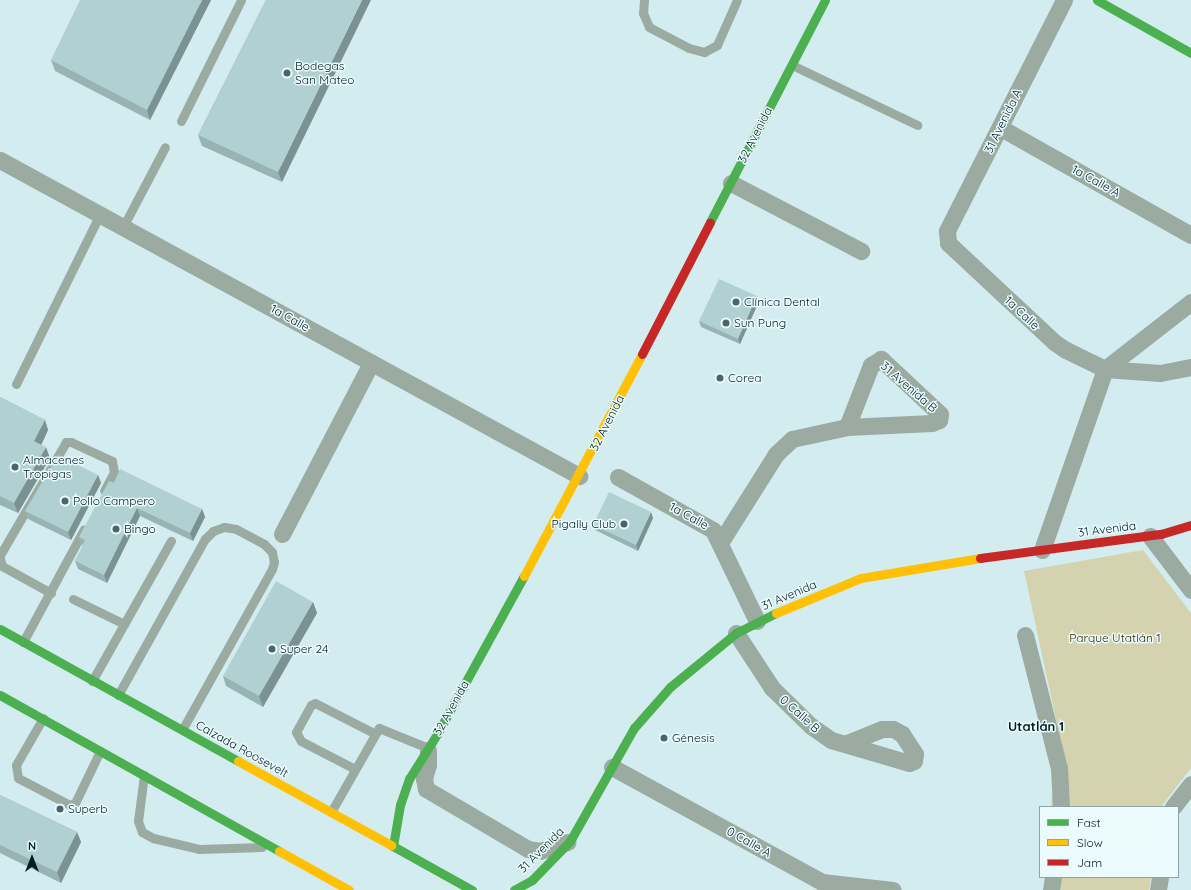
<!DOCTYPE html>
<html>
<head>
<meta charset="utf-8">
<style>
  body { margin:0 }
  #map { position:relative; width:1191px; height:890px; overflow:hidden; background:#d3ecf0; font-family:Quicksand,sans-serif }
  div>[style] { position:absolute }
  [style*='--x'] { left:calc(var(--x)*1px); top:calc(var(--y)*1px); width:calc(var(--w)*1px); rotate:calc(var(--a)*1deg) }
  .green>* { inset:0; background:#d5d3af }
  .lane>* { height:9px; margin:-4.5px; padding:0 4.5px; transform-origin:4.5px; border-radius:4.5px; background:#9baba1 }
  .street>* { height:17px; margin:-8.5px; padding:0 8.5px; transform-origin:8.5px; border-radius:8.5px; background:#9baba1 }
  .fast>* { height:9px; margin:-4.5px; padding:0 4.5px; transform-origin:4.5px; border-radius:4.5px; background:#4caf50 }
  .slow>* { height:9px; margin:-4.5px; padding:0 4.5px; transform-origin:4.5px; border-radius:4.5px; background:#ffc107 }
  .jam>* { height:9px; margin:-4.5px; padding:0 4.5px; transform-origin:4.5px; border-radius:4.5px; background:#c62828 }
  .wall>* { inset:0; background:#98b3b4 }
  .shaded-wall>* { inset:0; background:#7c9292 }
  .building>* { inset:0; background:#b1d0d1 }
  .dots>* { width:11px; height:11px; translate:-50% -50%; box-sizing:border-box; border:2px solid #ecfbfd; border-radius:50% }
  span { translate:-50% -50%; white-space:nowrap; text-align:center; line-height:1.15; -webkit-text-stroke:3px #ecfbfd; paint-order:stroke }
  .poi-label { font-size:12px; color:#001e24 }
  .left { translate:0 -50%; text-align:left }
  .right { translate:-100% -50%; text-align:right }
  .street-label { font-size:12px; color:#001e24 }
  .park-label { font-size:12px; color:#352a08 }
  .neighbourhood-label { font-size:13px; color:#001e24; font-weight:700 }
  .legend { position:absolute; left:1039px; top:806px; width:140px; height:72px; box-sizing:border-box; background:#ecfbfd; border:1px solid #8ea3a6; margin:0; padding:5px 7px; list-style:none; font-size:12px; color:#001e24 }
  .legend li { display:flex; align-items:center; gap:8px; height:20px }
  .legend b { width:20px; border:1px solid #8ea3a6 }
  .north { position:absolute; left:12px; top:838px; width:40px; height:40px; -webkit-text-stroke:3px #ecfbfd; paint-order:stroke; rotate:0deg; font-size:11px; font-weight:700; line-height:16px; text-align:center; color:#001e24 }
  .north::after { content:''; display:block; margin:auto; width:14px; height:18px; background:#001e24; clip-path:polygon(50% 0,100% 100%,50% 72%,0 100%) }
</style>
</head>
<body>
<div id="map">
  <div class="green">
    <div style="clip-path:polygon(1143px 550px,1191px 613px,1191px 768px,1161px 807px,1051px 807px,1057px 724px,1024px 571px)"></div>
    <div style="clip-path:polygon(1045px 877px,1151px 877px,1149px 890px,1044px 890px)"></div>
  </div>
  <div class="lane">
    <div style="--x:644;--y:0;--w:13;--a:94"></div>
    <div style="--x:643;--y:13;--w:15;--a:67"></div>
    <div style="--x:649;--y:27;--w:45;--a:27.7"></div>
    <div style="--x:689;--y:48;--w:16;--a:15"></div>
    <div style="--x:704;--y:52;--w:15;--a:-28"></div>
    <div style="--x:717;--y:45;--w:49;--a:-66"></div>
    <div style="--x:792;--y:65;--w:139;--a:25.6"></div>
    <div style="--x:181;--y:121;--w:135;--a:-63.6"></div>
    <div style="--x:123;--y:227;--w:90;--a:-62.3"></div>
    <div style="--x:16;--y:384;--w:190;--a:-63.7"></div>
    <div style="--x:0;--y:555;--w:131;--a:-59.7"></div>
    <div style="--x:66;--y:442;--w:5;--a:0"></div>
    <div style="--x:71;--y:442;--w:45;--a:24.9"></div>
    <div style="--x:112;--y:461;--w:11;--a:80"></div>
    <div style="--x:114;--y:472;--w:21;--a:118"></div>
    <div style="--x:0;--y:558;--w:8;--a:76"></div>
    <div style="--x:2;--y:566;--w:56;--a:28.9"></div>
    <div style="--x:73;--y:599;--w:57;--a:26.1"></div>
    <div style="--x:23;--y:642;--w:128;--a:-61.6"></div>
    <div style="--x:92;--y:681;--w:161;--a:-60.6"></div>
    <div style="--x:118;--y:695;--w:179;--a:-60.9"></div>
    <div style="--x:205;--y:539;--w:11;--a:-45"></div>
    <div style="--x:213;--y:531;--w:12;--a:-20"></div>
    <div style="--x:224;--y:527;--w:12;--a:9"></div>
    <div style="--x:236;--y:529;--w:32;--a:28"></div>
    <div style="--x:264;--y:544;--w:11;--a:45"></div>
    <div style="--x:272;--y:552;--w:10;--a:79"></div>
    <div style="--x:274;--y:562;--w:7;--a:106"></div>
    <div style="--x:272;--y:569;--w:184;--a:119.2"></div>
    <div style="--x:43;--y:718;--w:54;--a:119.9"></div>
    <div style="--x:16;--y:765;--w:13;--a:81"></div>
    <div style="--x:18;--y:778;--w:59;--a:27.4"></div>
    <div style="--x:70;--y:805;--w:5;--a:-22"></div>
    <div style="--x:75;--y:803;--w:58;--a:-64.3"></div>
    <div style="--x:355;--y:769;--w:61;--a:-152.6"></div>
    <div style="--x:301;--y:741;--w:10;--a:-119"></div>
    <div style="--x:296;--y:732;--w:31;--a:-61"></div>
    <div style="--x:311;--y:705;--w:4;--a:-27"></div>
    <div style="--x:315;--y:703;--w:66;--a:27"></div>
    <div style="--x:144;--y:775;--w:46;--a:97.4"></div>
    <div style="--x:138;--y:821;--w:12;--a:70"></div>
    <div style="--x:142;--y:832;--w:13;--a:29"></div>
    <div style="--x:153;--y:838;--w:47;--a:13.4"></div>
    <div style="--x:199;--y:849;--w:63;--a:-1.8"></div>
    <div style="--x:331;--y:812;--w:97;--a:-60.3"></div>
    <div style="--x:379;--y:728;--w:53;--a:22.2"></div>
  </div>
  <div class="street">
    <div style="--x:1064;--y:0;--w:259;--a:116.9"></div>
    <div style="--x:947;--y:231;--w:12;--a:85"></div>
    <div style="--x:948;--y:243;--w:145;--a:43"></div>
    <div style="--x:1054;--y:342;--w:14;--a:34"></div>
    <div style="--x:1066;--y:350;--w:43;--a:26"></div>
    <div style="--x:1105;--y:369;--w:55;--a:4.2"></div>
    <div style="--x:1160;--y:373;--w:32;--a:-11"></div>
    <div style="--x:1001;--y:128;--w:218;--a:29.4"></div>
    <div style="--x:0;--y:160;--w:660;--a:28.62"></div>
    <div style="--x:731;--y:183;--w:147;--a:27.6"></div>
    <div style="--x:618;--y:477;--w:109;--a:29.2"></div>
    <div style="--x:713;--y:530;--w:101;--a:64.2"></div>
    <div style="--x:282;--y:534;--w:193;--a:-62.5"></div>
    <div style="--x:1150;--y:536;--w:68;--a:52.8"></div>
    <div style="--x:720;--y:543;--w:105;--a:-57.8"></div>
    <div style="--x:776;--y:454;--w:22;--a:-43"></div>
    <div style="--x:792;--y:439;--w:56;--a:-12.3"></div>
    <div style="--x:847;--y:427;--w:85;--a:-2.7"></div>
    <div style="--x:932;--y:423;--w:8;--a:-23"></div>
    <div style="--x:939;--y:420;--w:6;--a:-81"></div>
    <div style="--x:940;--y:414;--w:81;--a:-137"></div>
    <div style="--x:881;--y:359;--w:12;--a:149"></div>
    <div style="--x:871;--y:365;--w:66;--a:111.2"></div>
    <div style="--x:1042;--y:550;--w:192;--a:-70.8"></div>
    <div style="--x:1105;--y:369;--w:109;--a:-37.9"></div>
    <div style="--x:736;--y:633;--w:66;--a:56.8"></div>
    <div style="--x:772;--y:688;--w:54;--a:44.3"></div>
    <div style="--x:811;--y:726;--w:24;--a:35"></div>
    <div style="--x:831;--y:740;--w:81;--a:16.4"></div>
    <div style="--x:909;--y:763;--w:5;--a:-22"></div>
    <div style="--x:914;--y:761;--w:7;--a:-82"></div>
    <div style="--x:915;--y:754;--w:24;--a:-123"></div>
    <div style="--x:902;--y:734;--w:10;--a:-151"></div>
    <div style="--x:893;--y:729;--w:11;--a:180"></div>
    <div style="--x:882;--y:729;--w:38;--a:158"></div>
    <div style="--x:1025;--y:635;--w:137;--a:75.7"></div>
    <div style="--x:1059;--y:768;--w:39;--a:87"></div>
    <div style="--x:428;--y:750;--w:15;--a:90"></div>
    <div style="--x:428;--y:765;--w:14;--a:107"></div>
    <div style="--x:424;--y:778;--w:11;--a:80"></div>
    <div style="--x:426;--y:789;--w:118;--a:30.5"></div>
    <div style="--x:528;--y:849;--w:12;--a:9"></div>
    <div style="--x:540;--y:851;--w:29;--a:-18"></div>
    <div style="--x:612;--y:767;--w:239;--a:28.7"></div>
    <div style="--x:822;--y:882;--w:71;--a:6.4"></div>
    <div style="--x:1173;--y:807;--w:29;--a:-52"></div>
    <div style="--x:1051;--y:890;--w:13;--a:-81"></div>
    <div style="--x:1158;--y:890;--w:13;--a:-81"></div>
  </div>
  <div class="fast">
    <div style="--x:1097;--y:0;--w:108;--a:29.4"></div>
    <div style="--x:710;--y:222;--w:250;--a:-62.6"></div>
    <div style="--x:0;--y:629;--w:272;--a:29"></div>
    <div style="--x:0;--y:695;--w:320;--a:29.2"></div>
    <div style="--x:391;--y:845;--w:93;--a:29.1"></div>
    <div style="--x:393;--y:846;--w:42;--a:-80.3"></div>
    <div style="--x:400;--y:805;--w:28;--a:-71"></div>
    <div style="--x:409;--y:779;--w:53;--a:-58.1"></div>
    <div style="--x:437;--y:734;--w:180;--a:-61.2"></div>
    <div style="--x:514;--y:890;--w:21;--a:-29"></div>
    <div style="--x:532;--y:880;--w:54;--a:-45.7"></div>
    <div style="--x:570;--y:841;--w:130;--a:-60.5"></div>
    <div style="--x:634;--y:728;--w:55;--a:-48.7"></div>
    <div style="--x:670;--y:687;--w:85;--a:-39.3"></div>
    <div style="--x:736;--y:633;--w:45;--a:-26.6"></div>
  </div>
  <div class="slow">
    <div style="--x:524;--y:576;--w:251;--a:-62"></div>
    <div style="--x:776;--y:613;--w:92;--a:-22.4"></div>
    <div style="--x:861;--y:578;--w:121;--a:-9.5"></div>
    <div style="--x:238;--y:761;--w:175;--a:28.8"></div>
    <div style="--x:279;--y:851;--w:80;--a:29.1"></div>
  </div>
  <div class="jam">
    <div style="--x:642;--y:354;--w:148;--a:-62.7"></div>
    <div style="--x:980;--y:558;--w:183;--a:-7.6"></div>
    <div style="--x:1161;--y:534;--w:31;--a:-17"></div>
  </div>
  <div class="wall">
    <div style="clip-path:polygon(211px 0,150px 120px,55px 71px,51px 60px)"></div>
    <div style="clip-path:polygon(266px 0,282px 182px,202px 146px,198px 135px)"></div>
    <div style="clip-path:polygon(757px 296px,759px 301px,740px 344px,701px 327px,699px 321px)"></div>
    <div style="clip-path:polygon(0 397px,45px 420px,48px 430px,41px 445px,50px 458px,18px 513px,0 505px)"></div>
    <div style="clip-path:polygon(98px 475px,101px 483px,71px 540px,28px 519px,25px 511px)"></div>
    <div style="clip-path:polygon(114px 483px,202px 509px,205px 517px,193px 541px,140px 516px,107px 583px,78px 569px,75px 561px,83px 546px,82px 545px,79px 537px)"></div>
    <div style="clip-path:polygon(653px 518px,638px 551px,595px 530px,593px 525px)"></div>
    <div style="clip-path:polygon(313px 602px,317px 613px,263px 707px,226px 686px,223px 676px)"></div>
    <div style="clip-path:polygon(0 795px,77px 832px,81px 842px,61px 883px,0 853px)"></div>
  </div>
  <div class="shaded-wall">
    <div style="clip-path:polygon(202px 0,211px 0,150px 120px,147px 110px)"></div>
    <div style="clip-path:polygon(362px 0,371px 0,282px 182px,278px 172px)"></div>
    <div style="clip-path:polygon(757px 296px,759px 301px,740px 344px,738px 339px)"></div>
    <div style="clip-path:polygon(45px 420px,48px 430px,38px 452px,34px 441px)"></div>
    <div style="clip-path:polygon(46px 447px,50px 458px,18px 513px,14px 503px)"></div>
    <div style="clip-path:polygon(98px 475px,101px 483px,71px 540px,68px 532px)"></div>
    <div style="clip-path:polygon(137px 508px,140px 516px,107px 583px,104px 575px)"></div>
    <div style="clip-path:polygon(202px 509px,205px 517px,193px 541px,190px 533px)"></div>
    <div style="clip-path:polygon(651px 512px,653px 518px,638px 551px,636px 545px)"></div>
    <div style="clip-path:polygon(313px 602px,317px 613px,263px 707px,259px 696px)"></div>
    <div style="clip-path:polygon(77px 832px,81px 842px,61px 883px,57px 872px)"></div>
  </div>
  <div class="building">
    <div style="clip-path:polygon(80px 0,202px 0,147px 110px,51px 60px)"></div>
    <div style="clip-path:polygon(266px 0,362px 0,278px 172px,198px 135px)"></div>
    <div style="clip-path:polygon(719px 279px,757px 296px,738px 339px,699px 321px)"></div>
    <div style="clip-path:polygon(0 397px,45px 420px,34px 441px,46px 447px,14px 503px,0 496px)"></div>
    <div style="clip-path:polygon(58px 455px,98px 475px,68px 532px,25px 511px)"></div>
    <div style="clip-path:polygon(120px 469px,202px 509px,190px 533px,137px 508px,104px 575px,75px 561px,85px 540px,79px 537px,109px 481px,114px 483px)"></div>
    <div style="clip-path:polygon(609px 492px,651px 512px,636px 545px,593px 525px)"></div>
    <div style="clip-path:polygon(276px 581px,313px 602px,259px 696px,223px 676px)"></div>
    <div style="clip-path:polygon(0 795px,77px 832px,57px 872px,0 845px)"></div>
  </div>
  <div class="dots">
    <div style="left:287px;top:73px;background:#4a666b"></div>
    <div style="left:736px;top:302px;background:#4a666b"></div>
    <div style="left:726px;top:323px;background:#4a666b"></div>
    <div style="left:720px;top:378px;background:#4a666b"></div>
    <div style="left:15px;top:467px;background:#4a666b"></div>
    <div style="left:65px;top:501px;background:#4a666b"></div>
    <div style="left:624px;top:524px;background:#4a666b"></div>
    <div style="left:116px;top:529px;background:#4a666b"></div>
    <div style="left:272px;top:649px;background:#4a666b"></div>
    <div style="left:664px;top:738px;background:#4a666b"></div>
    <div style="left:60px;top:809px;background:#4a666b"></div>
  </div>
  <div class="poi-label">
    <span class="left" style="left:295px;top:73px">Bodegas<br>San Mateo</span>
    <span class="left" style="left:744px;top:302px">Clínica Dental</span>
    <span class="left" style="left:734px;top:323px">Sun Pung</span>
    <span class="left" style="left:728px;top:378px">Corea</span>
    <span class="left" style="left:23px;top:467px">Almacenes<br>Tropigas</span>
    <span class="left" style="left:73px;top:501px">Pollo Campero</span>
    <span class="right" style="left:616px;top:524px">Pigally Club</span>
    <span class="left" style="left:124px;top:529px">Bingo</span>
    <span class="left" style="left:280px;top:649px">Super 24</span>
    <span class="left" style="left:672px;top:738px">Génesis</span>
    <span class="left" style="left:68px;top:809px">Superb</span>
  </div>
  <div class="street-label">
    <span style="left:1003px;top:121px;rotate:-64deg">31 Avenida A</span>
    <span style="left:755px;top:135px;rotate:-63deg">32 Avenida</span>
    <span style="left:1096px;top:181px;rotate:29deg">1a Calle A</span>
    <span style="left:1022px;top:313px;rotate:43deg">1a Calle</span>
    <span style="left:290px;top:318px;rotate:29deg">1a Calle</span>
    <span style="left:909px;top:387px;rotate:41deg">31 Avenida B</span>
    <span style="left:607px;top:423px;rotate:-63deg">32 Avenida</span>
    <span style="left:689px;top:516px;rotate:29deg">1a Calle</span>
    <span style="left:1107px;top:529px;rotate:-7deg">31 Avenida</span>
    <span style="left:789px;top:595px;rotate:-23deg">31 Avenida</span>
    <span style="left:451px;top:708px;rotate:-61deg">32 Avenida</span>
    <span style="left:800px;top:714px;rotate:42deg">0 Calle B</span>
    <span style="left:242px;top:749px;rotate:29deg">Calzada Roosevelt</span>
    <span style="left:749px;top:842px;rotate:29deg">0 Calle A</span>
    <span style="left:541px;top:850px;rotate:-45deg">31 Avenida</span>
  </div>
  <div class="park-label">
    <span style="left:1115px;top:638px">Parque Utatlán 1</span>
  </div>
  <div class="neighbourhood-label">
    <span style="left:1036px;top:726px">Utatlán 1</span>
  </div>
  <ul class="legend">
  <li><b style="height:5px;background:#4caf50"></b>Fast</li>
  <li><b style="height:5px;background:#ffc107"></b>Slow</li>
  <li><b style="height:5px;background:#c62828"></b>Jam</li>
  </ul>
  <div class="north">N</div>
</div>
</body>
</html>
